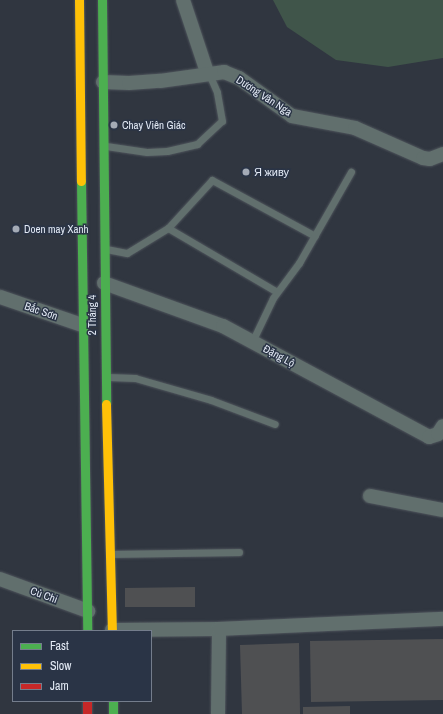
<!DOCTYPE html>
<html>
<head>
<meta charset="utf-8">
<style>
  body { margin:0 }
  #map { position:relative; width:443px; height:714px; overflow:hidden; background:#303640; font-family:"Archivo Narrow",sans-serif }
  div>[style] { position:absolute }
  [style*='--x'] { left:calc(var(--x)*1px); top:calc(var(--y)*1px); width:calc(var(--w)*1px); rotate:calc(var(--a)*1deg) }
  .green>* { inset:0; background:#40554a }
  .building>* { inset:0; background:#4f5052 }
  .roads { filter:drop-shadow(0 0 1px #4e545b) drop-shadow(0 0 1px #4e545b) }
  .lane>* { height:7px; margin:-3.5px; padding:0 3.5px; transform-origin:3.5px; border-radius:3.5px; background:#616f6d }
  .street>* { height:14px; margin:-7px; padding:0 7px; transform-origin:7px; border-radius:7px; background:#616f6d }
  .fast>* { height:9px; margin:-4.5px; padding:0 4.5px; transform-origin:4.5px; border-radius:4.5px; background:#4caf50 }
  .slow>* { height:9px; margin:-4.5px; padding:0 4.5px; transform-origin:4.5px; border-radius:4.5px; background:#ffc107 }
  .jam>* { height:9px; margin:-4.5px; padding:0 4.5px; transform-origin:4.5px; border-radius:4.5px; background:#c62828 }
  .dots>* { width:11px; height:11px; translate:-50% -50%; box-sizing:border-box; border:2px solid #2a3446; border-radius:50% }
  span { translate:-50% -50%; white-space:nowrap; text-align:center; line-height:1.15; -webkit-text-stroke:3px #2a3446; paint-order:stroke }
  .street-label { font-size:11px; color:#e3eaf5 }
  .poi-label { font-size:11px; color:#e3eaf5 }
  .left { translate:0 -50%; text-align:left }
  .legend { position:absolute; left:12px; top:630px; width:140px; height:72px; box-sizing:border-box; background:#2a3446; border:1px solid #747d8c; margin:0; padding:5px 7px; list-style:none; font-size:12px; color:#e3eaf5 }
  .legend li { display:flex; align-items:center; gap:8px; height:20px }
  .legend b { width:20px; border:1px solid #747d8c }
</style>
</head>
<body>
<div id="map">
  <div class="green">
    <div style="clip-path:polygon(273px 0,443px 0,443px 58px,388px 67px,336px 60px,287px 27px)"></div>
  </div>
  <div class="building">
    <div style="clip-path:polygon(195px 587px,195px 607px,125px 607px,125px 588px)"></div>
    <div style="clip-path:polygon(443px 639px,443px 700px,311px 702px,310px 641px)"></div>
    <div style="clip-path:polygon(299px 643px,300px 714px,242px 714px,240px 645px)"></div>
    <div style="clip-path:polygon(350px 706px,350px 714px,303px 714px,303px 707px)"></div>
  </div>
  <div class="roads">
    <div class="lane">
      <div style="--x:106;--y:146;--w:41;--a:8.3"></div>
      <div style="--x:147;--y:152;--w:20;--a:-3"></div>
      <div style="--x:167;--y:151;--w:31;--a:-13"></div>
      <div style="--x:197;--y:144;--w:34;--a:-43"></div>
      <div style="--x:222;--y:121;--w:29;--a:-100"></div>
      <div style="--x:217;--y:92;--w:22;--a:-114"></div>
      <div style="--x:168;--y:228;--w:65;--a:-47.5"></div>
      <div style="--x:212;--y:180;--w:117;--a:28.5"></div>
      <div style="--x:106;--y:249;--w:21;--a:11"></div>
      <div style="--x:127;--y:253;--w:48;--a:-31.4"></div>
      <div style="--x:168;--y:228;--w:126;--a:30.4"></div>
      <div style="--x:252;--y:342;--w:49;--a:-64.5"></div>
      <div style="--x:273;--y:298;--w:44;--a:-53.4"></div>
      <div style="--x:299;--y:263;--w:105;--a:-60.3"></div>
      <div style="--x:108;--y:377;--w:27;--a:2"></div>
      <div style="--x:135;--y:378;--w:79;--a:16.1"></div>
      <div style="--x:211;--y:400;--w:68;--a:20.6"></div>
      <div style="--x:111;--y:554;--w:128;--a:-0.9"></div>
    </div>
    <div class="street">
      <div style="--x:183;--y:0;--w:76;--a:71.6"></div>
      <div style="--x:103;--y:82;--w:26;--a:2"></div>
      <div style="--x:129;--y:83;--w:31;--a:-4"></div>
      <div style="--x:160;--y:81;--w:65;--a:-8"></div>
      <div style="--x:224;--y:72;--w:16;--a:22"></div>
      <div style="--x:239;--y:78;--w:65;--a:35.6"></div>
      <div style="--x:292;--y:116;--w:64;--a:10.8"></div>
      <div style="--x:355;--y:128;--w:74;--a:23.8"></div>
      <div style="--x:423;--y:158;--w:7;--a:8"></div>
      <div style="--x:430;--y:159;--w:14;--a:-21"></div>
      <div style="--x:104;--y:283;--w:127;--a:19.9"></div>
      <div style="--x:223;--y:326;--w:234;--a:28.3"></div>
      <div style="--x:429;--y:437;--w:9;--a:-18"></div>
      <div style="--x:438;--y:434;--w:9;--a:-58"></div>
      <div style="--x:0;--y:297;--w:87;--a:18.9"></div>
      <div style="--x:370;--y:496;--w:74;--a:10.9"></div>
      <div style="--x:0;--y:579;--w:94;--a:20"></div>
      <div style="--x:112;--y:630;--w:107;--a:-0.5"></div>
      <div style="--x:218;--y:714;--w:85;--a:-89.3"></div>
      <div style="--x:219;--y:629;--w:224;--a:-2.6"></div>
    </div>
    <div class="fast">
      <div style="--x:102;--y:0;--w:404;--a:89.4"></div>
      <div style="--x:81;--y:181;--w:450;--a:89.2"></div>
      <div style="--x:113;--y:701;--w:13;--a:90"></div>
    </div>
    <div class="slow">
      <div style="--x:79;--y:0;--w:181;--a:89.4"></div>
      <div style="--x:106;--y:404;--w:227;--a:88.5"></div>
    </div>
    <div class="jam">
      <div style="--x:87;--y:701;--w:13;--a:90"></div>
    </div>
  </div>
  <div class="dots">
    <div style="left:114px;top:125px;background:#a4abb6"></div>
    <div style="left:246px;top:172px;background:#a4abb6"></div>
    <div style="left:16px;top:229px;background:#a4abb6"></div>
  </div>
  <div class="street-label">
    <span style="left:264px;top:96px;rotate:33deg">Dương Vân Nga</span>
    <span style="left:41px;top:311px;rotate:19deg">Bắc Sơn</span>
    <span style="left:92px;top:315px;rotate:-90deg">2 Tháng 4</span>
    <span style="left:279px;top:356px;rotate:29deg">Đặng Lộ</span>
    <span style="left:44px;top:595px;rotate:20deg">Củ Chi</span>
  </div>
  <div class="poi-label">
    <span class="left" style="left:122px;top:125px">Chay Viên Giác</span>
    <span class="left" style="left:254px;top:172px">Я живу</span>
    <span class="left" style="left:24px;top:229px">Doen may Xanh</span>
  </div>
  <ul class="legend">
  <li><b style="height:5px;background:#4caf50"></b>Fast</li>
  <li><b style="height:5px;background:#ffc107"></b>Slow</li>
  <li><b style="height:5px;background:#c62828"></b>Jam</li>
  </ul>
</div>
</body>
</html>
